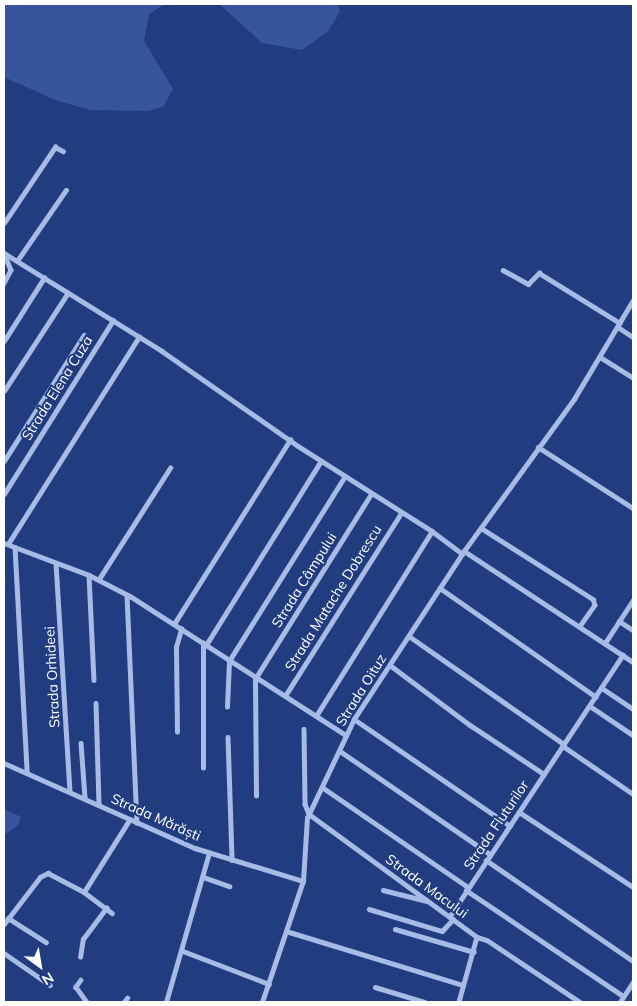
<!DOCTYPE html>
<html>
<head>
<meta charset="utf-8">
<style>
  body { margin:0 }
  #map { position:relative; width:637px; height:1006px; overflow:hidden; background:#223d7f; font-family:Mulish,sans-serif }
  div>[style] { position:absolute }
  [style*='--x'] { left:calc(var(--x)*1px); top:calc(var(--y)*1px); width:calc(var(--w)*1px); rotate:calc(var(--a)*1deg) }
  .green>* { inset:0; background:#36559d }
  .minor>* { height:4.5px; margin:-2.25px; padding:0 2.25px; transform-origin:2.25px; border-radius:2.25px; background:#a7bbe7 }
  span { translate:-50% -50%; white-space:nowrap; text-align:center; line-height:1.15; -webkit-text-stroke:4px #223d7f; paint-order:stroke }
  .street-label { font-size:14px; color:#fff }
  .frame { position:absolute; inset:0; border:5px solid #fff; pointer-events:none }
  .north { position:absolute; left:15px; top:941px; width:50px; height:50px; -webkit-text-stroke:4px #223d7f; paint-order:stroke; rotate:148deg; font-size:14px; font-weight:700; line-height:20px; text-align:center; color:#fff }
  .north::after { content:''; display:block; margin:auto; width:18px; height:22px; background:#fff; clip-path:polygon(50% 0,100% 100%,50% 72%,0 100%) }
</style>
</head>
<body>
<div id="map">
  <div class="green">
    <div style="clip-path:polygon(4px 4px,165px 4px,149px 14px,144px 41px,173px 89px,163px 107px,148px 111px,90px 110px,55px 100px,4px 77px)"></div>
    <div style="clip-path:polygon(219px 4px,338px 4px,340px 12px,327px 32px,302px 50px,262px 43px)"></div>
    <div style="clip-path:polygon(4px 809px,21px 817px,18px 825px,4px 835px)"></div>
  </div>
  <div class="minor">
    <div style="--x:4;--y:223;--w:92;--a:-56.1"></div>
    <div style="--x:55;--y:147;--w:9;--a:27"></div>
    <div style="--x:4;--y:253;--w:186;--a:31.8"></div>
    <div style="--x:162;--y:351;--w:166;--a:34.9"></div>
    <div style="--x:298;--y:446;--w:159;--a:32.4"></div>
    <div style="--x:432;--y:531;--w:38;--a:37"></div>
    <div style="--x:4;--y:253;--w:18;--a:68"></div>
    <div style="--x:11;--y:270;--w:15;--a:118"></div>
    <div style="--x:17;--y:261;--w:86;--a:-55.4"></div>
    <div style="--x:503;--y:270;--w:29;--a:29"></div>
    <div style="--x:528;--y:284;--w:16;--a:-45"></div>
    <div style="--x:539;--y:273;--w:95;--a:31.7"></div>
    <div style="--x:618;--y:327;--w:18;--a:34"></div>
    <div style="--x:4;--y:341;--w:75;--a:-57.6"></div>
    <div style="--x:600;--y:357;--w:39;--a:32"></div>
    <div style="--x:4;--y:391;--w:117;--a:-56.9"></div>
    <div style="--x:538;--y:447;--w:113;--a:32.7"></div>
    <div style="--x:4;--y:461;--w:149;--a:-57.6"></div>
    <div style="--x:4;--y:494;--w:205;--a:-57.9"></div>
    <div style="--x:481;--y:528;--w:133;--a:32.4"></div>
    <div style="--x:593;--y:599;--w:6;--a:72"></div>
    <div style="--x:595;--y:605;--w:24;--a:125"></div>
    <div style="--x:4;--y:543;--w:91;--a:20.6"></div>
    <div style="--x:89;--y:575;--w:46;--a:27.1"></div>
    <div style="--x:130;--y:596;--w:257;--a:32.8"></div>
    <div style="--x:8;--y:544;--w:245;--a:-57.7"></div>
    <div style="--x:15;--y:547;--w:225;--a:86.9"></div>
    <div style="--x:464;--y:551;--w:202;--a:33.3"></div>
    <div style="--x:56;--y:563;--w:228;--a:86.5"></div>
    <div style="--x:89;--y:575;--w:105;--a:87.3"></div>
    <div style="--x:99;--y:579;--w:132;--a:-57.4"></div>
    <div style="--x:440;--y:588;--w:190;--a:34.9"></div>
    <div style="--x:127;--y:595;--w:228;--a:87.5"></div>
    <div style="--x:619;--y:621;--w:17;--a:33"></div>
    <div style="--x:174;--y:624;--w:218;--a:-57.8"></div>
    <div style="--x:409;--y:636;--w:189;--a:34.9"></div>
    <div style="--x:605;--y:643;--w:51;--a:-56.9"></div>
    <div style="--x:206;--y:645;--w:217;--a:-58"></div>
    <div style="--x:390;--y:665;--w:100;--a:36.9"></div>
    <div style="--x:470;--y:725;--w:89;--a:33.5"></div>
    <div style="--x:602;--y:688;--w:37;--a:34"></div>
    <div style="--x:285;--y:696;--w:217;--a:-57.6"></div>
    <div style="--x:96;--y:703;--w:101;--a:88.3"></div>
    <div style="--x:590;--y:706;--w:52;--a:34"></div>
    <div style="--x:227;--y:707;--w:46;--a:-87.5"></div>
    <div style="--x:229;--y:661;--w:218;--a:-57.9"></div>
    <div style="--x:316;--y:716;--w:218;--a:-57.9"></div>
    <div style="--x:354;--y:719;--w:189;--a:34.4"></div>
    <div style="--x:304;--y:729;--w:75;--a:89.2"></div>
    <div style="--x:305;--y:804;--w:11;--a:68"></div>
    <div style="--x:309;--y:814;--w:208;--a:36.2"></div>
    <div style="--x:477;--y:937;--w:67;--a:105.5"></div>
    <div style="--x:177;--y:732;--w:85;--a:-90.7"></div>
    <div style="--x:176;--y:647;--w:19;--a:-74"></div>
    <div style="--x:228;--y:737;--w:123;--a:88.1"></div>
    <div style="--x:81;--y:743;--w:54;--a:85.8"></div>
    <div style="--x:563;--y:746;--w:85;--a:34.4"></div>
    <div style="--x:340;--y:751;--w:182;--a:34.5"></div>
    <div style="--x:4;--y:763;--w:209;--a:24"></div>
    <div style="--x:195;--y:848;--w:113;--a:17"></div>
    <div style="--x:203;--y:768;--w:125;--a:-90"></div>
    <div style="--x:322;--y:787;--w:177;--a:34.4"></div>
    <div style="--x:256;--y:796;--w:117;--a:-90.5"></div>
    <div style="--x:255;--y:679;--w:218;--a:-57.9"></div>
    <div style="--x:519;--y:812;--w:136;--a:33.3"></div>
    <div style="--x:486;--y:860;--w:178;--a:34.5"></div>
    <div style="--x:203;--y:877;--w:28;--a:19"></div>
    <div style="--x:383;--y:890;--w:45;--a:14"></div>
    <div style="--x:466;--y:890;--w:189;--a:34"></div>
    <div style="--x:84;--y:892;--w:86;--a:-57.8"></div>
    <div style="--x:369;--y:909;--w:76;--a:16.8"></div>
    <div style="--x:442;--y:931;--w:16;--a:-47"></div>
    <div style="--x:450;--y:916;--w:313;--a:-56.5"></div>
    <div style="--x:8;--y:918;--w:45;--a:32.3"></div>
    <div style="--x:4;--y:924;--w:59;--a:-52.5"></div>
    <div style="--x:40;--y:877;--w:9;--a:-27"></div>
    <div style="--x:48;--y:873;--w:41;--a:27.8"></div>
    <div style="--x:84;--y:892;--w:35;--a:37"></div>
    <div style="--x:395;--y:929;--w:82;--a:16.2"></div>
    <div style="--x:286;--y:931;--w:185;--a:17"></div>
    <div style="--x:477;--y:937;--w:10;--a:17"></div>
    <div style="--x:487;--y:940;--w:112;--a:33.7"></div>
    <div style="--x:183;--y:951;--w:92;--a:21"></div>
    <div style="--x:4;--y:953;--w:56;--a:34.8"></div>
    <div style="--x:80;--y:957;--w:18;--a:-81"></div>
    <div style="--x:83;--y:939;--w:39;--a:-53"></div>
    <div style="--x:81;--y:980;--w:9;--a:126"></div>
    <div style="--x:76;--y:987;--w:19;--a:54"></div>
    <div style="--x:375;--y:987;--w:52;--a:16.7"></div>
    <div style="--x:124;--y:1002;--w:5;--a:-53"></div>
    <div style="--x:166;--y:1002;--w:155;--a:-73.9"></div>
    <div style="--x:262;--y:1002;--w:128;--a:-71.3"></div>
    <div style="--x:303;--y:881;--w:63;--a:-86.4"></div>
    <div style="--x:307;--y:818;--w:110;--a:-64.6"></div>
    <div style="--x:354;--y:719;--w:201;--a:-56.8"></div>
    <div style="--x:464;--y:551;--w:188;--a:-54.1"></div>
    <div style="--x:574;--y:399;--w:115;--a:-59.2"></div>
    <div style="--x:620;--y:1002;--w:24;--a:-57"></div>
  </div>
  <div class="street-label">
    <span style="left:57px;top:388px;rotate:-58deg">Strada Elena Cuza</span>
    <span style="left:304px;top:580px;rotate:-58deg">Strada Câmpului</span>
    <span style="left:333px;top:598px;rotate:-58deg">Strada Matache Dobrescu</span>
    <span style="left:52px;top:677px;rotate:-93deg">Strada Orhideei</span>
    <span style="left:361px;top:690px;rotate:-58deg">Strada Oituz</span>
    <span style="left:156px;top:817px;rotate:24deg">Strada Mărăști</span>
    <span style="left:496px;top:825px;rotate:-56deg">Strada Fluturilor</span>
    <span style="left:427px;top:886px;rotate:36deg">Strada Macului</span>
  </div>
  <div class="frame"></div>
  <div class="north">N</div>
</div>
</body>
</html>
